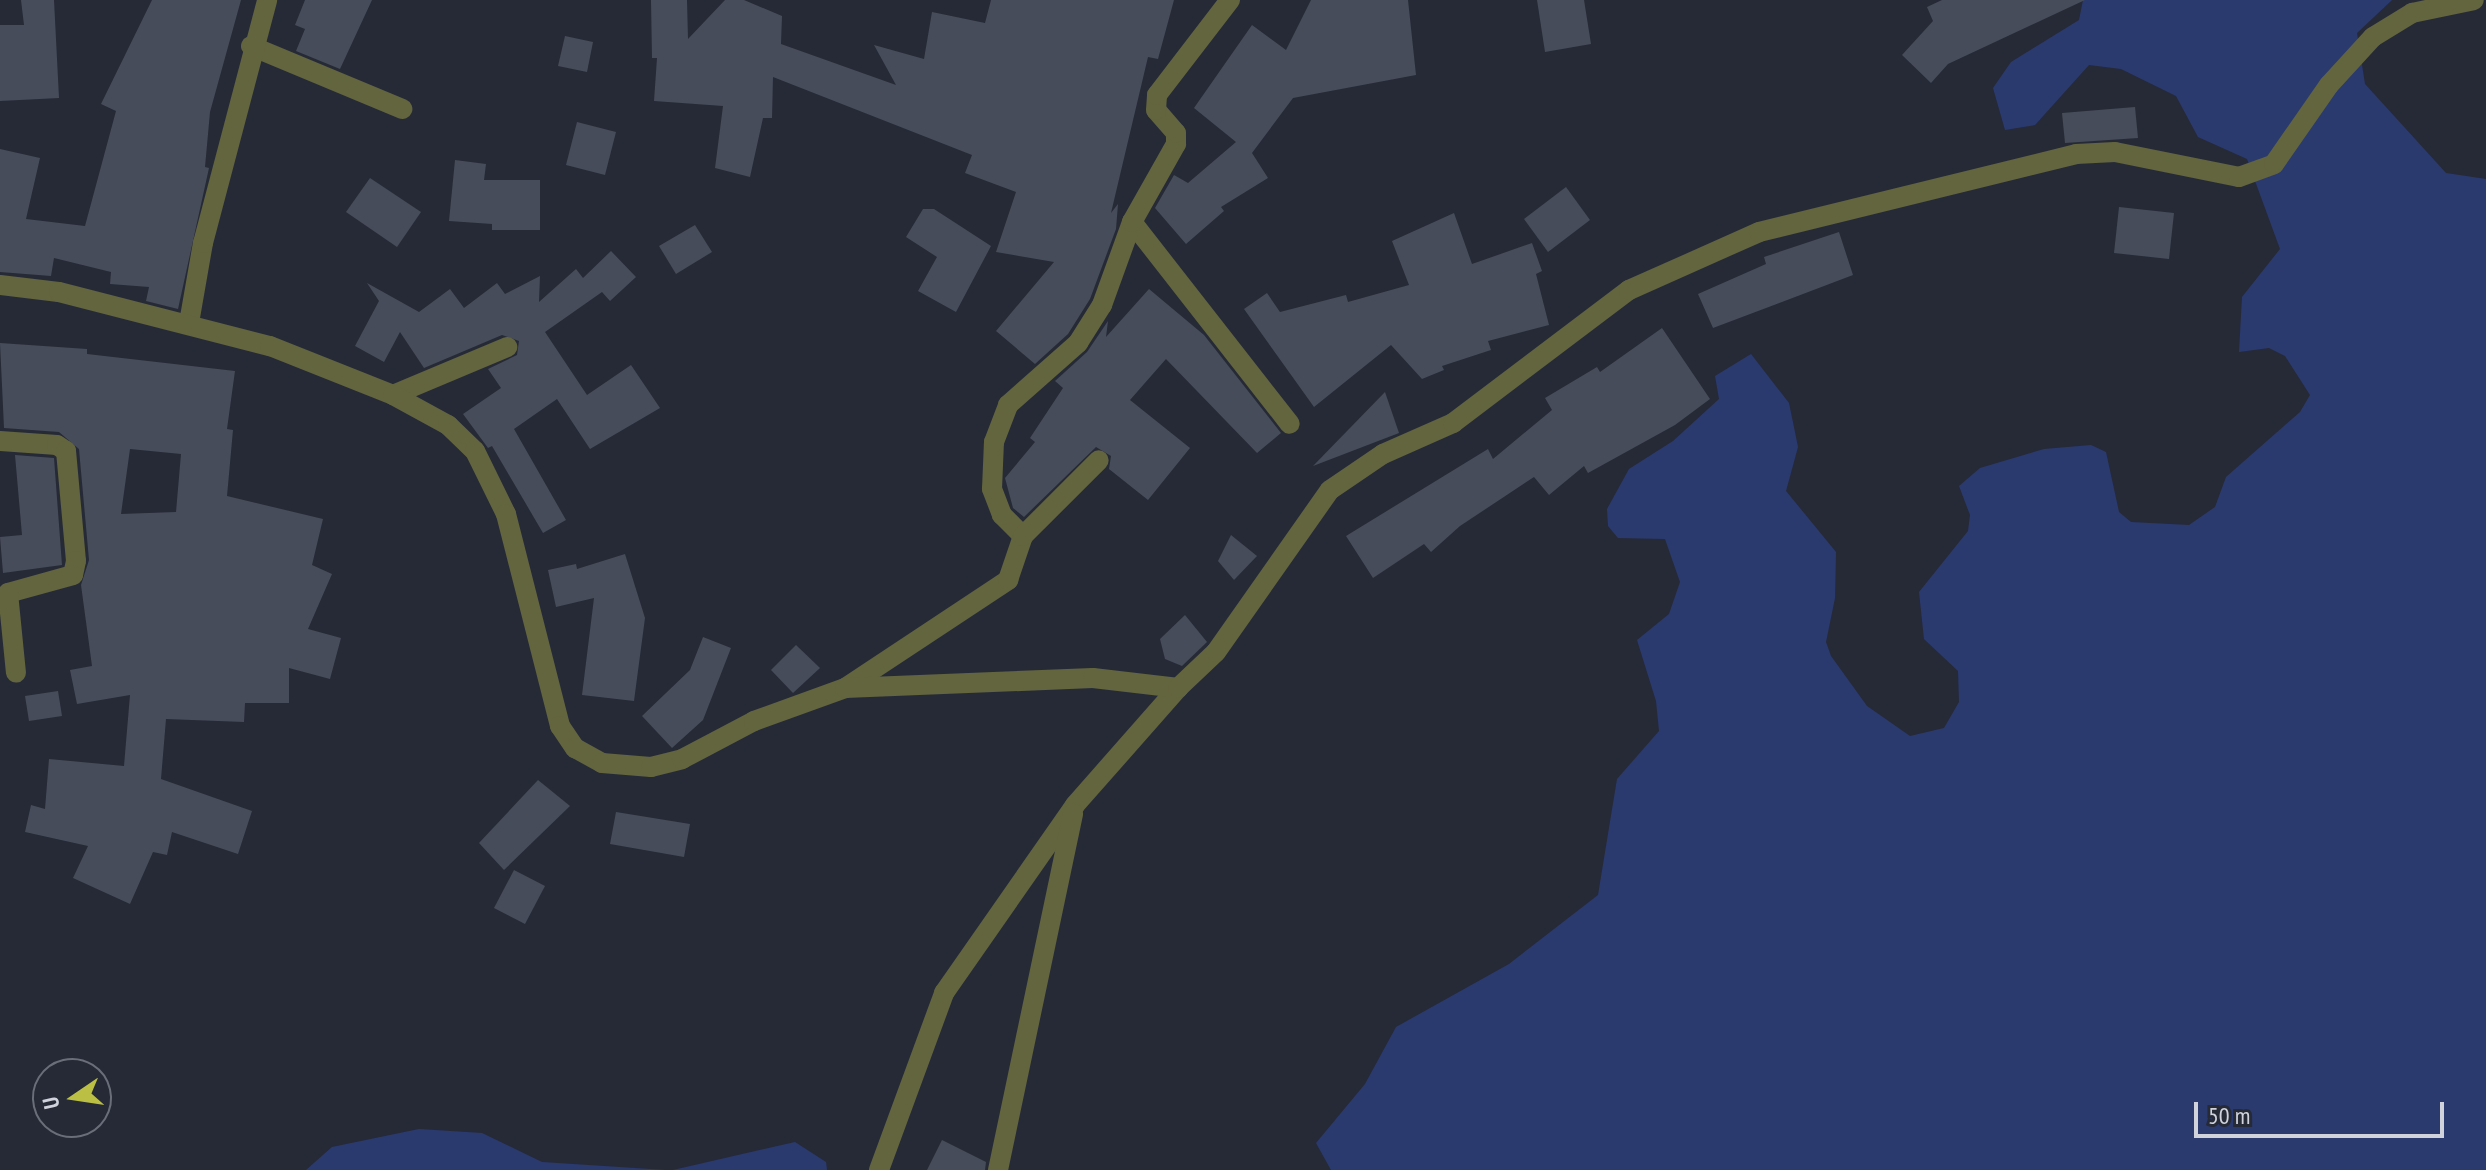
<!DOCTYPE html>
<html>
<head>
<meta charset="utf-8">
<style>
  body { margin:0 }
  #map { position:relative; width:2486px; height:1170px; overflow:hidden; background:#262a37; font-family:"PT Sans Narrow",sans-serif }
  div>[style] { position:absolute }
  [style*='--x'] { left:calc(var(--x)*1px); top:calc(var(--y)*1px); width:calc(var(--w)*1px); rotate:calc(var(--a)*1deg) }
  .green>* { inset:0; background:#2a3a6e }
  .building>* { inset:0; background:#474c5a }
  .minor>* { height:20px; margin:-10px; padding:0 10px; transform-origin:10px; border-radius:10px; background:#63653e }
  .tertiary>* { height:20px; margin:-10px; padding:0 10px; transform-origin:10px; border-radius:10px; background:#63653e }
  span { translate:-50% -50%; white-space:nowrap; text-align:center; line-height:1.15; -webkit-text-stroke:7px #262a37; paint-order:stroke }
  .north { position:absolute; left:32px; top:1058px; width:80px; height:80px; box-sizing:border-box; background:#262a37; border:2px solid #6a6e79; border-radius:50%; rotate:257deg; font-size:22px; font-weight:700; line-height:32px; text-align:center; color:#d0d3db }
  .north::after { content:''; display:block; margin:auto; width:28px; height:36px; background:#bbc044; clip-path:polygon(50% 0,100% 100%,50% 72%,0 100%) }
  .scale { position:absolute; left:2194px; top:1102px; width:250px; height:36px; box-sizing:border-box; border:4px solid #d0d3db; border-top:0; padding-left:10px; font-size:24px; line-height:28px; white-space:nowrap; color:#d0d3db; -webkit-text-stroke:6px #262a37; paint-order:stroke }
</style>
</head>
<body>
<div id="map">
  <div class="green">
    <div style="clip-path:polygon(2083px 0,2392px 0,2357px 33px,2365px 84px,2446px 173px,2486px 179px,2486px 1170px,1331px 1170px,1316px 1143px,1365px 1084px,1396px 1027px,1509px 964px,1598px 895px,1617px 779px,1659px 731px,1656px 701px,1637px 640px,1669px 614px,1680px 582px,1665px 539px,1618px 538px,1608px 526px,1607px 509px,1629px 469px,1673px 441px,1719px 399px,1715px 376px,1751px 354px,1789px 403px,1798px 447px,1786px 491px,1836px 552px,1835px 598px,1826px 642px,1831px 656px,1867px 706px,1910px 736px,1944px 728px,1959px 702px,1958px 671px,1924px 639px,1919px 592px,1968px 531px,1970px 515px,1959px 486px,1980px 468px,2044px 449px,2091px 445px,2106px 452px,2119px 512px,2131px 522px,2189px 525px,2215px 507px,2226px 477px,2300px 412px,2310px 395px,2285px 356px,2269px 348px,2239px 352px,2242px 297px,2280px 249px,2247px 159px,2198px 137px,2176px 96px,2121px 69px,2089px 65px,2035px 125px,2005px 130px,1993px 88px,2011px 62px,2079px 20px)"></div>
    <div style="clip-path:polygon(419px 1129px,482px 1133px,542px 1162px,666px 1170px,306px 1170px,332px 1147px)"></div>
    <div style="clip-path:polygon(795px 1142px,826px 1162px,827px 1170px,673px 1170px)"></div>
  </div>
  <div class="building">
    <div style="clip-path:polygon(21px 0,54px 0,59px 98px,0 101px,0 25px,24px 25px)"></div>
    <div style="clip-path:polygon(152px 0,241px 0,210px 112px,205px 167px,209px 168px,178px 309px,146px 301px,149px 287px,110px 284px,111px 272px,54px 258px,51px 276px,0 272px,0 149px,40px 158px,26px 219px,85px 226px,116px 111px,101px 104px)"></div>
    <div style="clip-path:polygon(305px 0,372px 0,340px 69px,296px 51px,305px 29px,295px 25px)"></div>
    <div style="clip-path:polygon(651px 0,687px 0,688px 39px,725px 0,744px 0,782px 16px,781px 44px,896px 85px,874px 45px,924px 59px,932px 12px,985px 23px,991px 0,1174px 0,1158px 59px,1148px 57px,1111px 213px,1118px 204px,1116px 229px,1090px 299px,1068px 334px,1035px 364px,996px 331px,1054px 262px,996px 252px,1016px 192px,965px 173px,972px 155px,773px 77px,772px 118px,763px 118px,750px 177px,715px 168px,723px 106px,654px 101px,657px 58px,652px 58px)"></div>
    <div style="clip-path:polygon(1311px 0,1408px 0,1416px 75px,1293px 98px,1252px 153px,1268px 178px,1221px 207px,1224px 211px,1186px 244px,1155px 208px,1174px 175px,1188px 183px,1236px 142px,1194px 108px,1252px 25px,1286px 50px)"></div>
    <div style="clip-path:polygon(1537px 0,1584px 0,1591px 44px,1545px 52px)"></div>
    <div style="clip-path:polygon(1942px 0,2085px 0,1948px 64px,1931px 83px,1902px 55px,1933px 21px,1927px 7px)"></div>
    <div style="clip-path:polygon(565px 36px,593px 42px,587px 72px,558px 66px)"></div>
    <div style="clip-path:polygon(2135px 107px,2138px 138px,2065px 143px,2062px 113px)"></div>
    <div style="clip-path:polygon(577px 122px,616px 132px,605px 175px,566px 165px)"></div>
    <div style="clip-path:polygon(455px 160px,486px 164px,484px 180px,540px 180px,540px 230px,492px 230px,492px 224px,449px 221px)"></div>
    <div style="clip-path:polygon(370px 178px,421px 212px,397px 247px,346px 212px)"></div>
    <div style="clip-path:polygon(1566px 187px,1590px 220px,1548px 252px,1524px 219px)"></div>
    <div style="clip-path:polygon(2119px 207px,2174px 213px,2169px 259px,2114px 253px)"></div>
    <div style="clip-path:polygon(923px 209px,934px 209px,991px 246px,956px 312px,918px 291px,937px 257px,906px 237px)"></div>
    <div style="clip-path:polygon(1454px 213px,1472px 264px,1532px 243px,1542px 271px,1536px 274px,1549px 325px,1488px 341px,1491px 350px,1442px 366px,1444px 370px,1422px 379px,1391px 345px,1314px 407px,1244px 309px,1267px 293px,1280px 312px,1346px 295px,1348px 302px,1409px 285px,1392px 241px)"></div>
    <div style="clip-path:polygon(695px 225px,712px 252px,676px 274px,659px 246px)"></div>
    <div style="clip-path:polygon(1839px 232px,1853px 275px,1713px 328px,1698px 294px,1766px 264px,1764px 257px)"></div>
    <div style="clip-path:polygon(611px 251px,636px 277px,610px 301px,602px 292px,545px 332px,587px 395px,631px 365px,660px 408px,590px 449px,557px 399px,514px 429px,566px 520px,543px 533px,492px 446px,488px 448px,463px 414px,501px 388px,488px 369px,517px 355px,519px 341px,502px 335px,424px 368px,400px 332px,384px 362px,355px 346px,379px 301px,367px 283px,419px 312px,450px 289px,464px 308px,497px 283px,505px 294px,540px 276px,539px 302px,576px 269px,583px 278px)"></div>
    <div style="clip-path:polygon(1149px 289px,1204px 335px,1281px 433px,1257px 453px,1166px 359px,1130px 400px,1190px 448px,1148px 500px,1109px 469px,1111px 456px,1096px 447px,1024px 517px,1013px 508px,1005px 478px,1035px 442px,1030px 438px,1063px 388px,1055px 381px,1087px 352px,1108px 321px,1106px 337px)"></div>
    <div style="clip-path:polygon(1662px 328px,1710px 399px,1675px 425px,1588px 473px,1584px 466px,1549px 495px,1534px 477px,1460px 526px,1431px 552px,1424px 544px,1373px 578px,1346px 536px,1488px 449px,1493px 459px,1552px 410px,1545px 398px,1597px 367px,1600px 372px)"></div>
    <div style="clip-path:polygon(evenodd,0 343px,87px 349px,87px 354px,235px 371px,227px 429px,233px 430px,227px 496px,323px 519px,312px 565px,332px 574px,308px 629px,341px 638px,330px 679px,289px 668px,289px 703px,245px 703px,244px 722px,166px 719px,161px 779px,252px 811px,238px 854px,172px 832px,167px 855px,153px 852px,130px 904px,73px 878px,88px 846px,25px 832px,31px 805px,45px 809px,49px 759px,124px 766px,130px 695px,77px 704px,70px 670px,92px 666px,81px 585px,89px 560px,79px 449px,59px 432px,4px 428px,0 343px,130px 449px,181px 454px,176px 512px,121px 514px,130px 449px)"></div>
    <div style="clip-path:polygon(1385px 392px,1399px 433px,1313px 466px)"></div>
    <div style="clip-path:polygon(15px 455px,54px 458px,62px 565px,3px 573px,0 537px,22px 535px)"></div>
    <div style="clip-path:polygon(1231px 535px,1257px 556px,1234px 580px,1218px 561px)"></div>
    <div style="clip-path:polygon(625px 554px,645px 618px,634px 701px,582px 695px,594px 598px,556px 607px,548px 570px,576px 564px,577px 569px)"></div>
    <div style="clip-path:polygon(1185px 615px,1207px 642px,1182px 666px,1165px 659px,1160px 639px)"></div>
    <div style="clip-path:polygon(703px 637px,731px 648px,703px 720px,672px 748px,642px 716px,690px 670px)"></div>
    <div style="clip-path:polygon(796px 645px,820px 668px,793px 693px,771px 670px)"></div>
    <div style="clip-path:polygon(58px 691px,62px 716px,29px 721px,25px 696px)"></div>
    <div style="clip-path:polygon(538px 780px,570px 806px,504px 870px,479px 843px)"></div>
    <div style="clip-path:polygon(616px 812px,690px 824px,684px 857px,610px 844px)"></div>
    <div style="clip-path:polygon(514px 870px,545px 886px,525px 924px,494px 908px)"></div>
    <div style="clip-path:polygon(942px 1140px,986px 1162px,985px 1170px,927px 1170px)"></div>
  </div>
  <div class="minor">
    <div style="--x:251;--y:46;--w:164;--a:22.6"></div>
    <div style="--x:1132;--y:222;--w:256;--a:52"></div>
    <div style="--x:189;--y:323;--w:81;--a:-80.1"></div>
    <div style="--x:203;--y:243;--w:251;--a:-75.2"></div>
    <div style="--x:393;--y:395;--w:124;--a:-22.8"></div>
    <div style="--x:0;--y:441;--w:57;--a:4"></div>
    <div style="--x:57;--y:445;--w:11;--a:34"></div>
    <div style="--x:66;--y:451;--w:110;--a:84.8"></div>
    <div style="--x:76;--y:561;--w:14;--a:102"></div>
    <div style="--x:73;--y:575;--w:67;--a:164.5"></div>
    <div style="--x:8;--y:593;--w:80;--a:84.3"></div>
    <div style="--x:1023;--y:536;--w:30;--a:-135"></div>
    <div style="--x:1002;--y:515;--w:28;--a:-111"></div>
    <div style="--x:992;--y:489;--w:47;--a:-87.6"></div>
    <div style="--x:994;--y:442;--w:40;--a:-69"></div>
    <div style="--x:1008;--y:405;--w:94;--a:-41.5"></div>
    <div style="--x:1078;--y:343;--w:45;--a:-57.7"></div>
    <div style="--x:1102;--y:305;--w:88;--a:-70.1"></div>
    <div style="--x:1132;--y:222;--w:90;--a:-60.6"></div>
    <div style="--x:1176;--y:144;--w:11;--a:-90"></div>
    <div style="--x:1176;--y:133;--w:30;--a:-131"></div>
    <div style="--x:1156;--y:110;--w:15;--a:-86"></div>
    <div style="--x:1157;--y:95;--w:120;--a:-52.5"></div>
    <div style="--x:845;--y:688;--w:196;--a:-33.5"></div>
    <div style="--x:1008;--y:580;--w:46;--a:-71.2"></div>
    <div style="--x:1023;--y:536;--w:107;--a:-45"></div>
    <div style="--x:879;--y:1170;--w:189;--a:-69.8"></div>
    <div style="--x:944;--y:993;--w:229;--a:-55.1"></div>
    <div style="--x:1075;--y:805;--w:156;--a:-48.6"></div>
    <div style="--x:998;--y:1170;--w:364;--a:-78.1"></div>
  </div>
  <div class="tertiary">
    <div style="--x:0;--y:285;--w:59;--a:6.8"></div>
    <div style="--x:59;--y:292;--w:218;--a:14.4"></div>
    <div style="--x:270;--y:346;--w:132;--a:21.7"></div>
    <div style="--x:393;--y:395;--w:63;--a:28.6"></div>
    <div style="--x:448;--y:425;--w:37;--a:44"></div>
    <div style="--x:475;--y:451;--w:70;--a:63.8"></div>
    <div style="--x:506;--y:514;--w:219;--a:75.7"></div>
    <div style="--x:560;--y:726;--w:27;--a:56"></div>
    <div style="--x:575;--y:748;--w:31;--a:29"></div>
    <div style="--x:602;--y:763;--w:49;--a:4.7"></div>
    <div style="--x:651;--y:767;--w:32;--a:-14"></div>
    <div style="--x:682;--y:759;--w:81;--a:-27.8"></div>
    <div style="--x:754;--y:721;--w:97;--a:-19.9"></div>
    <div style="--x:845;--y:688;--w:248;--a:-2.3"></div>
    <div style="--x:1093;--y:678;--w:86;--a:6.7"></div>
    <div style="--x:1178;--y:688;--w:52;--a:-43.5"></div>
    <div style="--x:1216;--y:652;--w:198;--a:-54.9"></div>
    <div style="--x:1330;--y:490;--w:64;--a:-34.2"></div>
    <div style="--x:1383;--y:454;--w:77;--a:-23.9"></div>
    <div style="--x:1453;--y:423;--w:221;--a:-37.1"></div>
    <div style="--x:1629;--y:290;--w:142;--a:-24"></div>
    <div style="--x:1759;--y:232;--w:326;--a:-13.8"></div>
    <div style="--x:2076;--y:154;--w:39;--a:-3"></div>
    <div style="--x:2115;--y:152;--w:126;--a:11.4"></div>
    <div style="--x:2239;--y:177;--w:37;--a:-20"></div>
    <div style="--x:2274;--y:164;--w:96;--a:-55.2"></div>
    <div style="--x:2329;--y:85;--w:65;--a:-47.5"></div>
    <div style="--x:2373;--y:37;--w:46;--a:-31.6"></div>
    <div style="--x:2412;--y:13;--w:63;--a:-11.8"></div>
  </div>
  <div class="north">U</div>
  <div class="scale">50 m</div>
</div>
</body>
</html>
